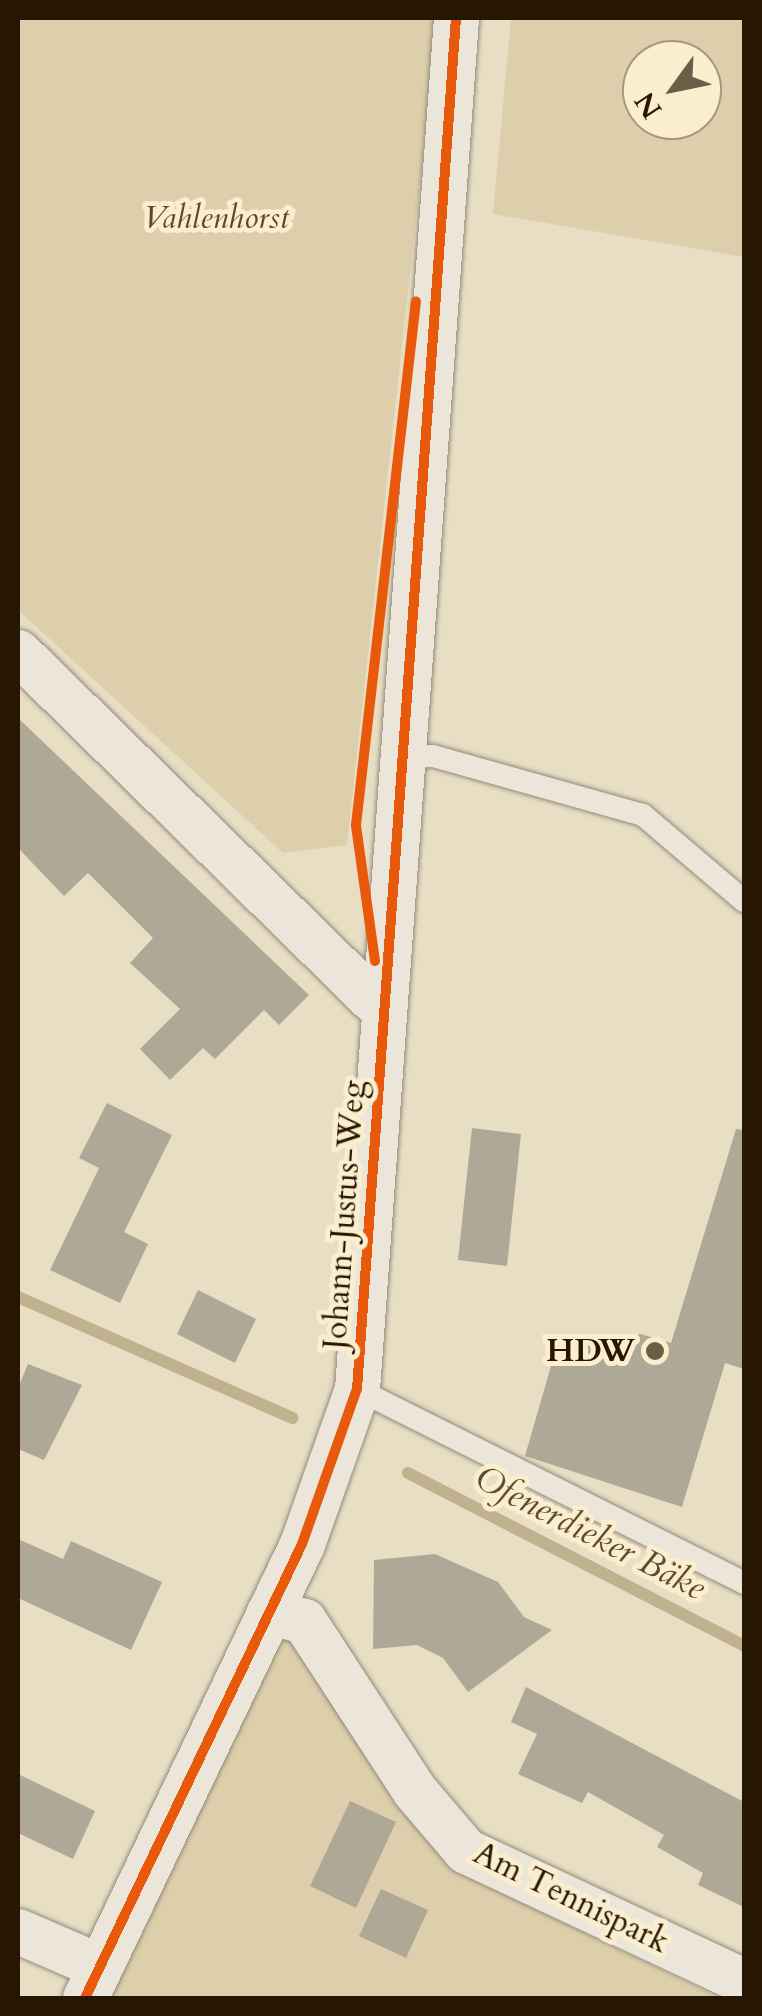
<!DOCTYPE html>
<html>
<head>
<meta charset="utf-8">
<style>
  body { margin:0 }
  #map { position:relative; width:762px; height:2016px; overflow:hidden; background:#e8dec4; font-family:Cardo,serif }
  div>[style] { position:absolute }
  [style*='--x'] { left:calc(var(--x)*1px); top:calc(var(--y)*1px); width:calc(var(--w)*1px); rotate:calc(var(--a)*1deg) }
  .green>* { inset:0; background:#ddcfab }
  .stream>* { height:12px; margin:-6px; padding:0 6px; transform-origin:6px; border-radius:6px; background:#c1b28f }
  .building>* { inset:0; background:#b0a896 }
  .roads { filter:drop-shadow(0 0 2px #938b7a) drop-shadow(0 0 2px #938b7a) }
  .lane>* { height:22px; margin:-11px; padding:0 11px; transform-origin:11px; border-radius:11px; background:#ebe6d9 }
  .street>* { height:45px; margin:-22.5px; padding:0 22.5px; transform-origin:22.5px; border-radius:22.5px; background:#ebe6d9 }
  .cycleway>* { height:10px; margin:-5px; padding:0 5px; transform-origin:5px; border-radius:5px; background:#e8590c }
  .dots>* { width:28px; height:28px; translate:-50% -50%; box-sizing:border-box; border:5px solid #faeecf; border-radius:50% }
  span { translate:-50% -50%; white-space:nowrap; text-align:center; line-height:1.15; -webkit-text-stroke:10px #faeecf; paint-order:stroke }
  .park-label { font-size:32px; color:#5b4a2f; font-style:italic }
  .street-label { font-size:32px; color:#271702 }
  .poi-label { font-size:32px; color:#271702; font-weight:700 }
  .right { translate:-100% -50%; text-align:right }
  .water-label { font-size:35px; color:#5e4d31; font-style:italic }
  .frame { position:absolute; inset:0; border:20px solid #271702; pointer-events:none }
  .north { position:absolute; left:622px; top:40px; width:100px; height:100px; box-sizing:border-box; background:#faeecf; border:2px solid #a6987d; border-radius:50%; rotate:237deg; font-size:28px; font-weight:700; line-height:40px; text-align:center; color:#271702 }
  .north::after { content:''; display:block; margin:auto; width:35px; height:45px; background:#6b5d46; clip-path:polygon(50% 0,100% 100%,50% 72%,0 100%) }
</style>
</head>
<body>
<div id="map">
  <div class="green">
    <div style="clip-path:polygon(18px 18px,438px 18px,347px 845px,283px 853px,18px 610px)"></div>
    <div style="clip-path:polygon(evenodd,511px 18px,744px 18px,744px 257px,493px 214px,511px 18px,642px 60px,702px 60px,702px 120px,642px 120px,642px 60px)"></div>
    <div style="clip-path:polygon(269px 1612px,449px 1867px,719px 1998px,102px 1998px)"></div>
  </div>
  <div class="stream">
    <div style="--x:18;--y:1297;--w:300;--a:23.8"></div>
    <div style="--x:408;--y:1473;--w:378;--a:27.2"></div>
  </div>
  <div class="building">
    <div style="clip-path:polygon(18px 718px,309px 995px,279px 1025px,264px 1010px,215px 1059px,203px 1048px,170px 1080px,140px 1049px,180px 1009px,130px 963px,153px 938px,88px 873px,64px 896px,18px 848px)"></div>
    <div style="clip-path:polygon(107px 1103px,172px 1135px,124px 1232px,148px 1244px,120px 1303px,50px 1270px,99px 1168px,79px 1158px)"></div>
    <div style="clip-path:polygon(472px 1128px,521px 1134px,507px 1266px,458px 1260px)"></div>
    <div style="clip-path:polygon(736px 1129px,744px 1130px,744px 1369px,725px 1363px,682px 1507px,525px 1456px,553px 1359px,581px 1341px,641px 1334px,671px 1343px)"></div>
    <div style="clip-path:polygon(198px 1290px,256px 1319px,235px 1363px,177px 1334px)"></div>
    <div style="clip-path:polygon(28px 1364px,82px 1385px,44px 1460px,18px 1449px,18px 1388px)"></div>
    <div style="clip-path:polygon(18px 1539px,63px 1559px,71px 1541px,162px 1582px,131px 1650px,18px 1598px)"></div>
    <div style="clip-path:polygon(435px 1554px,498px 1582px,524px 1617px,552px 1630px,468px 1692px,443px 1658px,417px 1645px,373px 1649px,374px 1560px)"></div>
    <div style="clip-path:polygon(526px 1687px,744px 1802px,744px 1907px,698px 1885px,703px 1873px,657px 1847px,664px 1835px,588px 1792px,582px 1803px,518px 1774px,537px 1734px,511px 1722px)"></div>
    <div style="clip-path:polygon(18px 1774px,95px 1811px,73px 1859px,18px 1833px)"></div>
    <div style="clip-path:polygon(350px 1801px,396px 1822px,356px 1908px,310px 1886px)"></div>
    <div style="clip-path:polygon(381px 1889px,428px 1910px,406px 1958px,359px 1936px)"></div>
  </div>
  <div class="roads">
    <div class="lane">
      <div style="--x:403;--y:757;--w:30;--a:-2"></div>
      <div style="--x:433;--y:756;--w:218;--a:15.7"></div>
      <div style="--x:643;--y:815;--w:133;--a:40.4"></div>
      <div style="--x:357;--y:1389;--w:433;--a:26.6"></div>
    </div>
    <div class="street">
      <div style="--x:18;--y:652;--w:508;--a:44.44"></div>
      <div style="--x:269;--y:1612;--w:36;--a:14"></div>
      <div style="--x:304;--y:1621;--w:202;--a:56.9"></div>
      <div style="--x:414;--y:1790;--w:80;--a:49.6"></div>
      <div style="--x:466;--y:1851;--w:307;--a:25.1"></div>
      <div style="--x:18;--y:1931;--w:88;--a:23.4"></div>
      <div style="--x:85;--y:1998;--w:503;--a:-64.45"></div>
      <div style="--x:302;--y:1544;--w:164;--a:-70.5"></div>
      <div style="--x:357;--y:1389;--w:1375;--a:-85.87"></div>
    </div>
  </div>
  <div class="cycleway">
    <div style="--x:375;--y:961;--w:137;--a:-98"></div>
    <div style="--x:356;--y:825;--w:527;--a:-83.47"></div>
    <div style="--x:85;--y:1998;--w:503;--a:-64.45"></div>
    <div style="--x:302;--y:1544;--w:164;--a:-70.5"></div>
    <div style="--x:357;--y:1389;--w:1375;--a:-85.87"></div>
  </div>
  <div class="dots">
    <div style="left:655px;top:1351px;background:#6b5d46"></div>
  </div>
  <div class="park-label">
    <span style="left:216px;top:218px">Vahlenhorst</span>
  </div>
  <div class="street-label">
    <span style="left:345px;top:1215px;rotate:-86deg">Johann-Justus-Weg</span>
    <span style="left:571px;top:1898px;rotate:26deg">Am Tennispark</span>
  </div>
  <div class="poi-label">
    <span class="right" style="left:635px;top:1351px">HDW</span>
  </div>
  <div class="water-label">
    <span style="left:590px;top:1533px;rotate:27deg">Ofenerdieker Bäke</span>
  </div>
  <div class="frame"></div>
  <div class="north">N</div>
</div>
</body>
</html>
